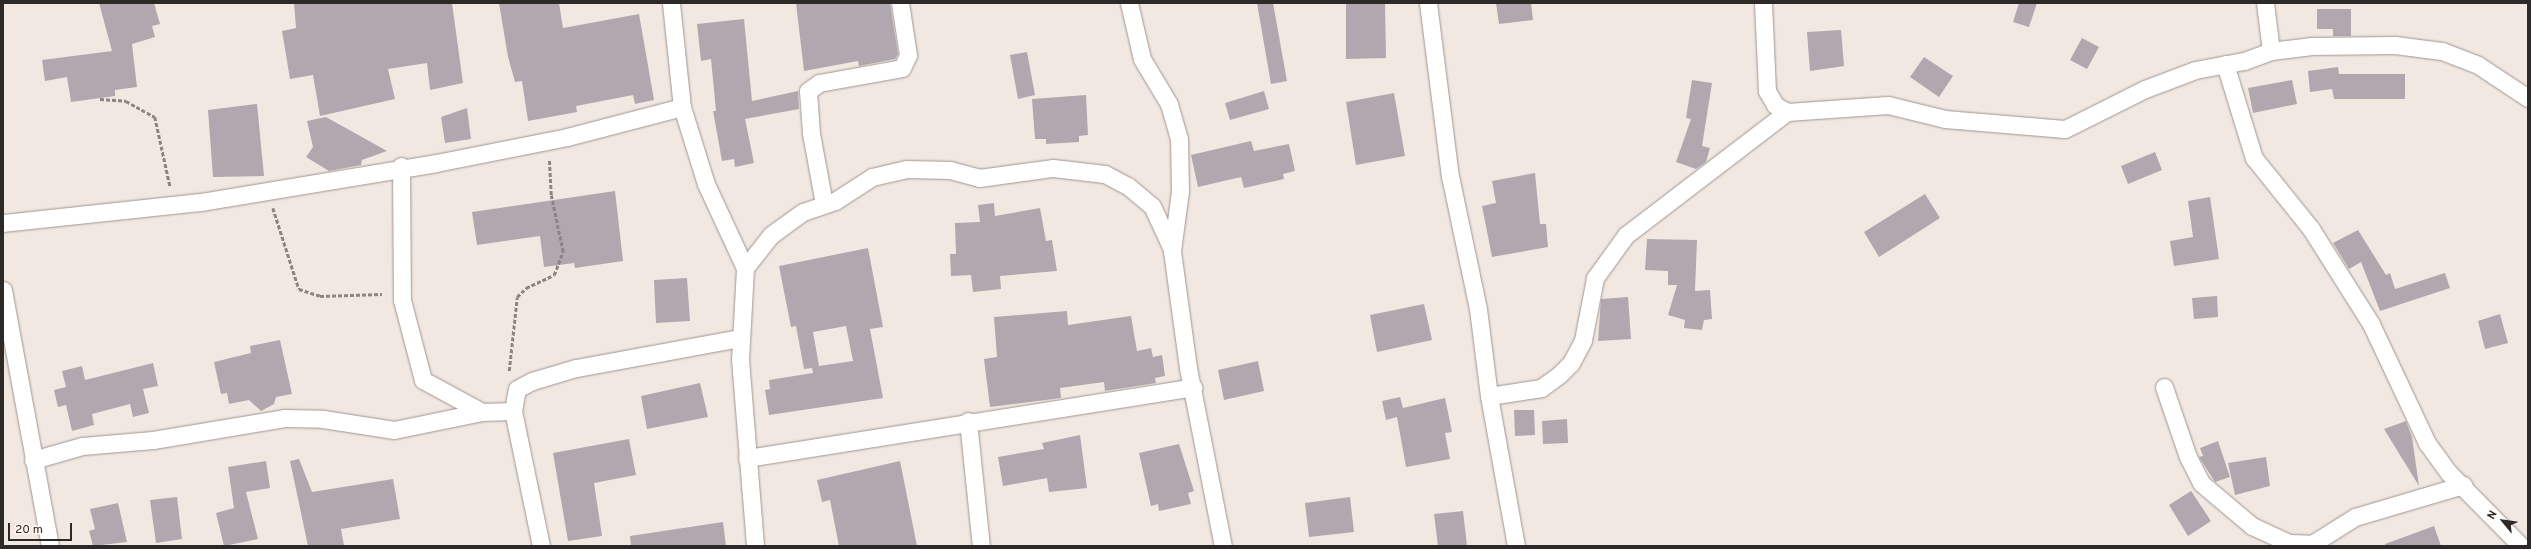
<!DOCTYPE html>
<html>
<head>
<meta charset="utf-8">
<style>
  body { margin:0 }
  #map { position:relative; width:2531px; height:549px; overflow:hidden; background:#f2e8e2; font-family:Overpass,sans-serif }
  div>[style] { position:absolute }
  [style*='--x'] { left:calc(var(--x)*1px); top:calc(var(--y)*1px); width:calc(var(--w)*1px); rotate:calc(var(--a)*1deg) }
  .building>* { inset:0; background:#b1a8af }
  .path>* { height:2.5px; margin-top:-1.25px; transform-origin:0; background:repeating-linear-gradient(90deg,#8b8581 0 4px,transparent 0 6px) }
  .roads { filter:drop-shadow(0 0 1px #9f958f) drop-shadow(0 0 1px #9f958f) }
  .street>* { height:17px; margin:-8.5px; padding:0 8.5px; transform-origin:8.5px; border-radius:8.5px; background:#fff }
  span { translate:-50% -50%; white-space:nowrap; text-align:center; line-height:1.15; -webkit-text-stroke:3px #fef6f1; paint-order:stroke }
  .frame { position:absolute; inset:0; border:4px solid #2c2926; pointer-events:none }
  .north { position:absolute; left:2483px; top:501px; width:40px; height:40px; -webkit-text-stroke:3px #fef6f1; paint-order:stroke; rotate:299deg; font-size:11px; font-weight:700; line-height:16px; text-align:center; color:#2c2926 }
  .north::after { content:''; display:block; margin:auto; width:14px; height:18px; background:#2c2926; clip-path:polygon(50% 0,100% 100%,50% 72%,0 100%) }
  .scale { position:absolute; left:8px; top:523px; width:64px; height:18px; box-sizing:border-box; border:2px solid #2c2926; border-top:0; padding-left:5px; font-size:12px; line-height:14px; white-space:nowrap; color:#2c2926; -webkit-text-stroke:3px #fef6f1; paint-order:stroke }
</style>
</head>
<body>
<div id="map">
  <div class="building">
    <div style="clip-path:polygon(99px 3px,154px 3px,160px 24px,152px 26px,155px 37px,132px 44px,137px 87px,115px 90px,115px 96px,71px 102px,67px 77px,45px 81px,42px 60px,112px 51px)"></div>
    <div style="clip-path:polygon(294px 3px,452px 3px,463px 83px,430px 90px,427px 63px,388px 69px,395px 99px,320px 116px,313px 75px,290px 79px,282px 31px,296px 28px)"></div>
    <div style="clip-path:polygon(499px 3px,559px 3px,563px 28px,639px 14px,654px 100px,635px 104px,633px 95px,576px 106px,577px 112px,528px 121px,522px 81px,515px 82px,508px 57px)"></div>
    <div style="clip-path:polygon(796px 3px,890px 3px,898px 54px,895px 59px,859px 66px,858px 61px,804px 71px)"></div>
    <div style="clip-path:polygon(1257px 3px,1273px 3px,1287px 81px,1271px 84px)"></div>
    <div style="clip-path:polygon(1346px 3px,1385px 3px,1386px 58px,1346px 59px)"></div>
    <div style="clip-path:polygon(1496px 3px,1531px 3px,1533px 20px,1499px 24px)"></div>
    <div style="clip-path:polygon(2019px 3px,2037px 3px,2029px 27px,2013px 22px)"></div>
    <div style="clip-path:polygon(2317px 9px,2351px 9px,2351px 36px,2333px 36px,2333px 29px,2317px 29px)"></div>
    <div style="clip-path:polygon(744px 19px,752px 101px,798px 91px,799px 109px,745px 119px,754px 163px,735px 167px,734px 159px,722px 161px,713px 111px,716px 111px,711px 59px,701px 61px,697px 24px)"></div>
    <div style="clip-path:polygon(1841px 30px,1844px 66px,1810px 71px,1807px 32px)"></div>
    <div style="clip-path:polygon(2082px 38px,2099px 47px,2087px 69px,2070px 60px)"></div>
    <div style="clip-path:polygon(1027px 52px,1035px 95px,1018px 99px,1010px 55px)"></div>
    <div style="clip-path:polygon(1924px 57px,1953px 76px,1939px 97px,1910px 77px)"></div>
    <div style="clip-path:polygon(2338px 67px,2339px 74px,2405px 74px,2405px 99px,2334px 99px,2332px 89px,2310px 92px,2308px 71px)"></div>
    <div style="clip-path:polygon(1692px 80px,1712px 83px,1702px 146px,1710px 148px,1706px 162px,1696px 169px,1676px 162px,1691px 119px,1686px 118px)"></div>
    <div style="clip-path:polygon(2292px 80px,2297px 104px,2253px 113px,2248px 88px)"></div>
    <div style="clip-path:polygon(1264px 91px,1269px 109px,1230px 120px,1225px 103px)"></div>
    <div style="clip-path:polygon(1394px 93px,1405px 156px,1356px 165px,1346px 102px)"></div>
    <div style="clip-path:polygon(1086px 95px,1088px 135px,1079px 136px,1079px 142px,1046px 144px,1046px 139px,1035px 139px,1032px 99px)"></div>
    <div style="clip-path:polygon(257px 104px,264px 176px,213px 177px,208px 110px)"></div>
    <div style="clip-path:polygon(467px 108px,471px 139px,445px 143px,441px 117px)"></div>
    <div style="clip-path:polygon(326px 117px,387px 151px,362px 160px,361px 165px,329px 171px,306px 157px,313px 147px,307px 121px)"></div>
    <div style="clip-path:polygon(1251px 141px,1254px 151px,1289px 144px,1295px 171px,1283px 174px,1284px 179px,1244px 188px,1241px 177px,1198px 187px,1191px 155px)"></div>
    <div style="clip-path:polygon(2155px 152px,2162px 170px,2128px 184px,2121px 166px)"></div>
    <div style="clip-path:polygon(1535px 173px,1540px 224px,1546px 224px,1548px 247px,1492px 257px,1482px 206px,1496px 203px,1492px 181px)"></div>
    <div style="clip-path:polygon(615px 191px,623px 261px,575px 268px,574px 263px,544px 267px,540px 236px,477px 245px,472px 212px)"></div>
    <div style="clip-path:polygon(1925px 194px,1940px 218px,1879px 257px,1864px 232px)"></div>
    <div style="clip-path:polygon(2210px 197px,2219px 259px,2174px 266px,2170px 241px,2193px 237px,2188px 201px)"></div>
    <div style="clip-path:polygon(994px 203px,995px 216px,1040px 208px,1046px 241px,1052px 240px,1057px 271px,1000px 276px,1001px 289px,973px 292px,971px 275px,951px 276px,950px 254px,956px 254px,955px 223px,980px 222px,978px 205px)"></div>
    <div style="clip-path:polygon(2358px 230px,2386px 275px,2390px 273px,2395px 289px,2445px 273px,2450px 288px,2380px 311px,2361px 262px,2349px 269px,2333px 243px)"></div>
    <div style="clip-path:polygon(1647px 239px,1697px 240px,1695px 291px,1710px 290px,1712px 319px,1704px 320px,1702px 330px,1684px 328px,1685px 320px,1668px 315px,1677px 285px,1668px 285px,1668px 271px,1645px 270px)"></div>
    <div style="clip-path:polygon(evenodd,868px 248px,883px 327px,870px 329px,883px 398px,769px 415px,765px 390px,770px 389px,769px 380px,813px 373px,812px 368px,804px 369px,796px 326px,791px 327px,779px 266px,868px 248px,846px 326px,853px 361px,819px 366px,813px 332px,846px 326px)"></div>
    <div style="clip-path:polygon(687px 278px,690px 321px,656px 323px,654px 280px)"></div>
    <div style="clip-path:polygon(2217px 296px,2218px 317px,2194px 319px,2192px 298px)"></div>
    <div style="clip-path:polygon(1628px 297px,1631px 339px,1598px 341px,1601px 299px)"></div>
    <div style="clip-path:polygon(1424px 304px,1432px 340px,1377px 352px,1370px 315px)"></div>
    <div style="clip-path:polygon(1067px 311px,1068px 325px,1131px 316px,1137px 351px,1151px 348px,1153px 357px,1162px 355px,1165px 376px,1155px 378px,1156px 383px,1105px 391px,1104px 382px,1060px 388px,1061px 398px,990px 407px,984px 359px,997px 357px,994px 317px)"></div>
    <div style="clip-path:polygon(2500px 314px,2508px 343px,2485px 349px,2478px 321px)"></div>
    <div style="clip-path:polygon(280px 340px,292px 394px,276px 397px,274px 404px,261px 411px,249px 400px,229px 404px,227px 393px,221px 394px,214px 362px,251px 353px,250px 346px)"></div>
    <div style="clip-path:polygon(1258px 361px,1264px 391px,1224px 400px,1218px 370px)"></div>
    <div style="clip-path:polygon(153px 363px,158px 386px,143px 389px,149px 413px,133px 417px,130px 404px,92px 414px,94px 425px,72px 431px,66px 405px,58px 407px,54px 390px,66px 387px,62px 371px,82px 366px,85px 380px)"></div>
    <div style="clip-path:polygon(700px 383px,708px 417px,647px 429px,641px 396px)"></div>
    <div style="clip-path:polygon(1400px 397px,1403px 408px,1445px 398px,1452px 432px,1445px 433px,1450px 459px,1406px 467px,1397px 417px,1386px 420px,1382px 401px)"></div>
    <div style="clip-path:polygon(1514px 410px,1534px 410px,1535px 435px,1515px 436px)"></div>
    <div style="clip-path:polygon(1567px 419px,1568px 443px,1543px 444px,1542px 421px)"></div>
    <div style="clip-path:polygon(2406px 421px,2412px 437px,2419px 486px,2384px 429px)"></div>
    <div style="clip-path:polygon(1080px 435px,1087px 488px,1049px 492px,1047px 478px,1003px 486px,998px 457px,1044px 449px,1042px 443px)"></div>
    <div style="clip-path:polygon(629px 439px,636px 475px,594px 483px,602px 536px,568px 541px,553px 453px)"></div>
    <div style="clip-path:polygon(2218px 441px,2230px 477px,2215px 482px,2199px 457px,2203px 456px,2200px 448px)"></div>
    <div style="clip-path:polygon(1179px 444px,1194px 491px,1188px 493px,1191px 504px,1159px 511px,1158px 504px,1151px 506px,1139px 453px)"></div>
    <div style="clip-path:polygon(2266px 457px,2270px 486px,2235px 495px,2228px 463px)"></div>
    <div style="clip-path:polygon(299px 459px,312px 492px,393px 479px,400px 519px,341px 529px,344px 546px,308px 546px,290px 461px)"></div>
    <div style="clip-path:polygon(266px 461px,270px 488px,246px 492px,258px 539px,224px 546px,216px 513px,234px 508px,228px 467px)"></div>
    <div style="clip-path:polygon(900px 461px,917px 546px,839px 546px,830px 500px,822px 502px,817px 480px)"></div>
    <div style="clip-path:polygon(2191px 491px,2211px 521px,2188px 536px,2169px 505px)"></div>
    <div style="clip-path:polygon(177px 497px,182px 539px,156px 543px,150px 500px)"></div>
    <div style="clip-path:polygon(1350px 497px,1354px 532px,1309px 537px,1305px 503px)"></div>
    <div style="clip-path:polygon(118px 503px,127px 542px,93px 546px,89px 531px,95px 529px,90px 509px)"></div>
    <div style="clip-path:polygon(1463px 511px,1467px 546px,1438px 546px,1434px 514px)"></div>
    <div style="clip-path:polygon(723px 522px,726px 546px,631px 546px,630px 536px)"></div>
    <div style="clip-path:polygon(2434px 526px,2441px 546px,2386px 546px,2385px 544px)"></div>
  </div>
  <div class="path">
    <div style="--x:100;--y:99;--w:26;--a:4"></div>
    <div style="--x:126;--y:101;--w:33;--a:29"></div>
    <div style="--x:155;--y:117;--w:71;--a:77.7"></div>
    <div style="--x:273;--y:208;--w:85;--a:72.2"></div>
    <div style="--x:299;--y:289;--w:22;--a:18"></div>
    <div style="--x:320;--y:296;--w:62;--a:-1.8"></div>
    <div style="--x:509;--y:371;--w:74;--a:-83.8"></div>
    <div style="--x:517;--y:297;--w:13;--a:-45"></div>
    <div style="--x:526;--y:288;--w:31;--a:-25"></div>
    <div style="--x:554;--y:275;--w:25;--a:-69"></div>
    <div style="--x:563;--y:252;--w:58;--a:-101.9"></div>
    <div style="--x:551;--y:195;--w:35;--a:-93"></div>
  </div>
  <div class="roads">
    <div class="street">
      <div style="--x:671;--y:3;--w:105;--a:84"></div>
      <div style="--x:682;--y:107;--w:81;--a:72.7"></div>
      <div style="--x:706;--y:184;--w:93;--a:65.1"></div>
      <div style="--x:745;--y:268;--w:91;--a:93.1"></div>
      <div style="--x:740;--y:359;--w:188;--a:85.4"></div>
      <div style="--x:1129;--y:3;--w:57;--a:76.9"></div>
      <div style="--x:1142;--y:59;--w:52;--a:59"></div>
      <div style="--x:1169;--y:104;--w:36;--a:74"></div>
      <div style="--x:1179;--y:139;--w:52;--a:88.9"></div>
      <div style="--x:1180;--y:191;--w:61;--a:97.6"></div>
      <div style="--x:1172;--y:251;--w:118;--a:82.2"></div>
      <div style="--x:1188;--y:368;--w:181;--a:78.9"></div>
      <div style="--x:1428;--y:3;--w:174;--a:82.8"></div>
      <div style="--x:1450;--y:176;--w:136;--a:78.1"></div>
      <div style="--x:1478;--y:309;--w:88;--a:82.8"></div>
      <div style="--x:1489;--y:396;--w:152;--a:79.8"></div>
      <div style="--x:1763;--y:3;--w:88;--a:87.4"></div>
      <div style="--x:1767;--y:91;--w:16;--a:60"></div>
      <div style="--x:1775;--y:105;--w:14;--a:30"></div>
      <div style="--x:1787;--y:112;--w:101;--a:-4"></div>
      <div style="--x:1888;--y:105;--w:59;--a:13.8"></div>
      <div style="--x:1945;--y:119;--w:120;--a:4.8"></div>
      <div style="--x:2065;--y:129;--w:89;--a:-26.6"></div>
      <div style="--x:2145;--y:89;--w:53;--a:-20.8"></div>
      <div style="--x:2195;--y:70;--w:50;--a:-10.4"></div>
      <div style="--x:2244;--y:61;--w:29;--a:-20"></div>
      <div style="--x:2271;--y:51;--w:39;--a:-7"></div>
      <div style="--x:2310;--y:46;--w:85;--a:-0.7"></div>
      <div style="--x:2395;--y:45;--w:47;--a:7.3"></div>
      <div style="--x:2442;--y:51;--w:39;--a:21"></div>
      <div style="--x:2478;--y:65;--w:60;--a:33.4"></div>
      <div style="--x:2265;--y:3;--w:48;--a:82.9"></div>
      <div style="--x:2225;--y:64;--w:98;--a:72.9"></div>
      <div style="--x:2254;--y:158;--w:91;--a:51.2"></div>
      <div style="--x:2311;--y:229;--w:112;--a:57.7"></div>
      <div style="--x:2371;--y:324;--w:132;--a:64.8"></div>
      <div style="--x:2427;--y:443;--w:37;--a:54"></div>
      <div style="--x:2449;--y:473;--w:103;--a:45.4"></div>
      <div style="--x:401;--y:166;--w:134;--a:89.6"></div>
      <div style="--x:402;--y:300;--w:83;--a:75.3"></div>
      <div style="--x:423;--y:380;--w:67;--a:28.5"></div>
      <div style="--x:824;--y:204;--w:72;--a:-100.4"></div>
      <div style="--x:811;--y:133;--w:42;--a:-94.1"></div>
      <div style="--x:808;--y:91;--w:14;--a:-36"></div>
      <div style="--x:819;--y:83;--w:84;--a:-10.2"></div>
      <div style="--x:902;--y:68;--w:14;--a:-65"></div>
      <div style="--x:908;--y:55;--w:53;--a:-98.7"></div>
      <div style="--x:3;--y:223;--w:199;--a:-6.1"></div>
      <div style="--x:201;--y:202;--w:238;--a:-9.4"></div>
      <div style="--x:436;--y:163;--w:134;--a:-11.2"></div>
      <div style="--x:567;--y:137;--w:119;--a:-14.6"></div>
      <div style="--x:745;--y:268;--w:42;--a:-51.8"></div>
      <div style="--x:771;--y:235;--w:39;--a:-36"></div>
      <div style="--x:803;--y:212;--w:34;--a:-19"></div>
      <div style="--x:835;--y:201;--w:44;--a:-33"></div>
      <div style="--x:872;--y:177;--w:36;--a:-13"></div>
      <div style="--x:907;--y:169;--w:43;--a:1.3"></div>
      <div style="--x:950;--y:170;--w:30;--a:15"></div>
      <div style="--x:979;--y:178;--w:75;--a:-7.7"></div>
      <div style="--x:1053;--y:168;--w:52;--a:6.6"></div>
      <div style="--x:1105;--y:174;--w:26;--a:28"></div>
      <div style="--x:1128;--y:186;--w:31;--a:40"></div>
      <div style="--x:1152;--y:206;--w:47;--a:65.1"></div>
      <div style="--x:3;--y:290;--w:260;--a:79.6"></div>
      <div style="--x:2164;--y:387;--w:74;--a:71.1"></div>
      <div style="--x:2188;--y:457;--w:29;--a:63"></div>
      <div style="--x:2201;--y:483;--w:67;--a:40.1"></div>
      <div style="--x:2252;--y:526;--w:41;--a:24.7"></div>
      <div style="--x:2289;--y:543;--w:23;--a:2"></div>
      <div style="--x:2312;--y:544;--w:51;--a:-32.1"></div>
      <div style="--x:2355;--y:517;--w:113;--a:-16.5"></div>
      <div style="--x:1489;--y:396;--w:53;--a:-8.7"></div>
      <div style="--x:1541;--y:388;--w:22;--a:-36"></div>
      <div style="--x:1559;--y:375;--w:17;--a:-45"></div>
      <div style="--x:1571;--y:363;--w:26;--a:-62"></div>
      <div style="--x:1583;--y:340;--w:63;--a:-79"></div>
      <div style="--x:1595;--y:278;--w:53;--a:-54.2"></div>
      <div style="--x:1626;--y:235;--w:203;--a:-37.4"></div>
      <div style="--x:968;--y:421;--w:126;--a:84.1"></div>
      <div style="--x:747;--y:458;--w:452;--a:-9"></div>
      <div style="--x:33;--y:460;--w:51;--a:-15.9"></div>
      <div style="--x:82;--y:446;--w:71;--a:-4.8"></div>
      <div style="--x:153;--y:440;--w:133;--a:-9.5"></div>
      <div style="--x:284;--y:418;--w:39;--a:1"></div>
      <div style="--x:323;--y:419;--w:72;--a:8.8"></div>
      <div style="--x:394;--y:430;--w:90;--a:-11.6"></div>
      <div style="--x:482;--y:412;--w:31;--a:-2"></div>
      <div style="--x:541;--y:546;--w:138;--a:-101.7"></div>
      <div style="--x:513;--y:411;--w:22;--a:-80"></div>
      <div style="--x:517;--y:389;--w:17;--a:-28"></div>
      <div style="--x:532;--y:381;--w:46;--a:-16.5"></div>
      <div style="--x:576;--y:368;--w:167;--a:-10.4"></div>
    </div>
  </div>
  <div class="frame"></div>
  <div class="north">N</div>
  <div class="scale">20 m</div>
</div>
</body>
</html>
